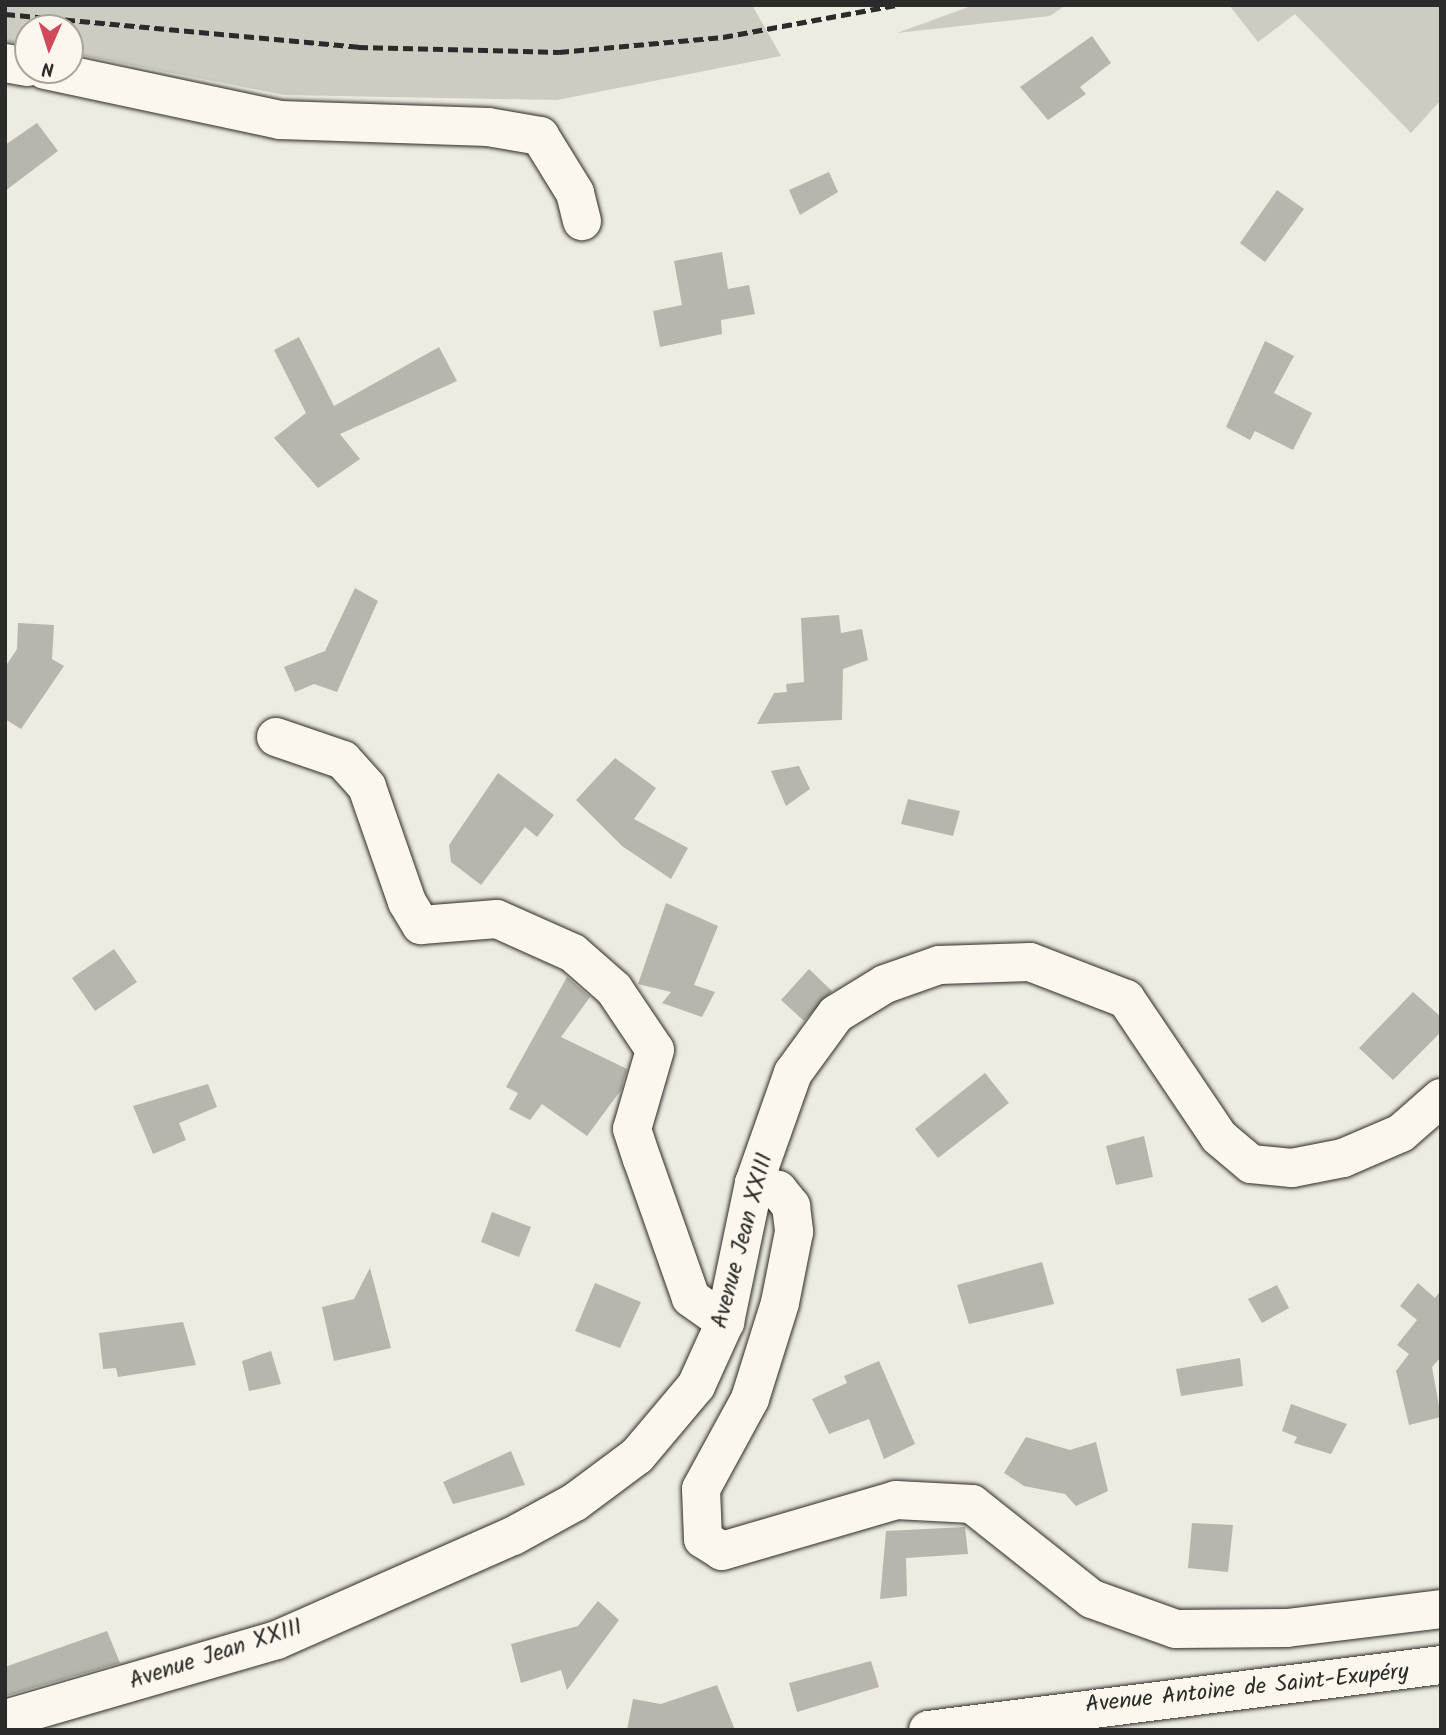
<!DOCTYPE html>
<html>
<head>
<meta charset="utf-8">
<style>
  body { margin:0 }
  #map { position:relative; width:1446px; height:1735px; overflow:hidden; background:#eeebe0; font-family:Kalam,sans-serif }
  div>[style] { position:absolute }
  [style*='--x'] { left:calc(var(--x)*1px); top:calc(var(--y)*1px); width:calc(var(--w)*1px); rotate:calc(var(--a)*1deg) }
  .green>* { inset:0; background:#cecbc2 }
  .building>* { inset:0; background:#b8b5ae }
  .roads { filter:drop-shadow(0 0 2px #2b2b2b) drop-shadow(0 0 2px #2b2b2b) }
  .street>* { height:38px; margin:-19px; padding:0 19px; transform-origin:19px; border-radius:19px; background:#fbf7ec }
  .secondary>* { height:38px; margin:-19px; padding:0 19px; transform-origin:19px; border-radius:19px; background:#fbf7ec }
  .rail>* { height:5px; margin-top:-2.5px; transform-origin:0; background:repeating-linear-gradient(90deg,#2b2b2b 0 10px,transparent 0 15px) }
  span { translate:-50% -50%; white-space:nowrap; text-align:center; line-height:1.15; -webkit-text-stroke:5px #fbf7ec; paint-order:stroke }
  .street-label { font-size:23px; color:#2b2b2b }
  .frame { position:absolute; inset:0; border:7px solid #2b2b2b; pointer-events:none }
  .north { position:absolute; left:14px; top:14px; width:70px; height:70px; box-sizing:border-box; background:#fbf7ec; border:2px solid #a8a59f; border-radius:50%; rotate:183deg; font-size:19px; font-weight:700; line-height:28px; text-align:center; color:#2b2b2b }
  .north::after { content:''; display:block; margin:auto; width:24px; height:32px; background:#d1495b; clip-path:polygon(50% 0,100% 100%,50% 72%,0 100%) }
</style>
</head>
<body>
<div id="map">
  <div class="green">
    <div style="clip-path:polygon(5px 5px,752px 5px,781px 56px,557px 100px,284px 95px,70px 53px,70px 28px,28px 28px,28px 45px,5px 41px)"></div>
    <div style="clip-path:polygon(974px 5px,1066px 5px,1050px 16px,897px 33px)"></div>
    <div style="clip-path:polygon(1229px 5px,1441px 5px,1441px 100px,1411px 133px,1295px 14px,1258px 42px)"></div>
  </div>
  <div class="building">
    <div style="clip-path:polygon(1092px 36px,1111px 63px,1080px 87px,1086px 94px,1048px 120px,1020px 87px)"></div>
    <div style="clip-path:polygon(37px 123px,58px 151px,5px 191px,5px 145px)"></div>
    <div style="clip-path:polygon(829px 172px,838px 192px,800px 215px,789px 190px)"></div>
    <div style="clip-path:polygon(1277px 190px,1304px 209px,1265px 262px,1240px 243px)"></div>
    <div style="clip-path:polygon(722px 252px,728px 289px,749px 285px,755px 314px,721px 320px,722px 334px,660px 347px,653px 311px,682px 305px,674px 261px)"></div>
    <div style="clip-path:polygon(299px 337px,334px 406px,439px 347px,457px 381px,340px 434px,360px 459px,318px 488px,274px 438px,306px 413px,274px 350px)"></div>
    <div style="clip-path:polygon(1265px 341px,1294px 356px,1274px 393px,1312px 413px,1293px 450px,1255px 431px,1250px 440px,1226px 427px)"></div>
    <div style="clip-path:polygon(355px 588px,378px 601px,337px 692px,314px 684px,295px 692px,284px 667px,325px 651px)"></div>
    <div style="clip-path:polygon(839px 615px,841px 633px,862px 629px,868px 660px,843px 669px,842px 720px,757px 724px,774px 693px,787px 692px,786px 684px,804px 682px,801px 618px)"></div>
    <div style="clip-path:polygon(18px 623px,54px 625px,52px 659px,64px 666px,21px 729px,5px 719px,5px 667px,17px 649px)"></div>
    <div style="clip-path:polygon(615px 758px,656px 788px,634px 819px,688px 848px,671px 879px,622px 846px,576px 800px)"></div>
    <div style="clip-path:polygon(799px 766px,810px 789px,786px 806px,771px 771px)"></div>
    <div style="clip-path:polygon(498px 773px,554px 815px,537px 837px,525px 827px,481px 885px,451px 862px,449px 845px)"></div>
    <div style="clip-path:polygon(908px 799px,960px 811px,953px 836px,901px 824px)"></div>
    <div style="clip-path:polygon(666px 903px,718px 926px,694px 985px,715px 992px,702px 1017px,662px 1003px,671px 992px,638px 984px)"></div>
    <div style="clip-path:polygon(114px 949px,137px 982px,95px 1011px,72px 978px)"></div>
    <div style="clip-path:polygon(809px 969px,832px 991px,804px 1021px,781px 1000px)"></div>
    <div style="clip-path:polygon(567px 977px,590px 997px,561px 1037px,627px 1069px,621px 1090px,587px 1136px,542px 1104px,530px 1120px,509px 1109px,518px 1093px,506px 1087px)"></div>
    <div style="clip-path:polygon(1413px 992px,1441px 1017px,1441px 1032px,1393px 1080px,1359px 1048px)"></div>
    <div style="clip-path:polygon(985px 1073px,1009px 1103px,938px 1158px,915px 1129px)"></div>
    <div style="clip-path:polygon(208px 1084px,217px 1107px,179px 1123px,186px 1140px,153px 1154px,133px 1106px)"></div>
    <div style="clip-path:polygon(1144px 1136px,1153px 1177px,1116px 1185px,1106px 1146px)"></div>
    <div style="clip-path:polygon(492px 1212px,531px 1227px,519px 1257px,481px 1242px)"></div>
    <div style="clip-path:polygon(1042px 1262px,1054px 1304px,969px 1324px,957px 1285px)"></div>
    <div style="clip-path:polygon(370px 1268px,391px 1348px,334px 1361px,322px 1307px,354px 1299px)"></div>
    <div style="clip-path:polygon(595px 1283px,641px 1302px,620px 1348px,575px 1331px)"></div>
    <div style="clip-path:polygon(1418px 1283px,1435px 1298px,1441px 1290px,1441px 1357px,1432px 1367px,1441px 1417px,1409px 1425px,1396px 1371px,1409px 1354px,1397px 1345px,1417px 1320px,1400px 1306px)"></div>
    <div style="clip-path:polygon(1277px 1285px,1289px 1308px,1262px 1323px,1248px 1299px)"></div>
    <div style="clip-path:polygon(183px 1322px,196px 1365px,118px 1377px,116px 1368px,103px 1369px,99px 1333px)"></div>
    <div style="clip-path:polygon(271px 1351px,281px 1384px,249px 1391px,242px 1361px)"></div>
    <div style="clip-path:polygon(1240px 1358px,1243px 1386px,1181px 1396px,1176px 1369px)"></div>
    <div style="clip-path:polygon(879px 1361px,915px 1444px,884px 1459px,869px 1419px,829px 1434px,812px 1399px,847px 1383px,844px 1376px)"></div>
    <div style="clip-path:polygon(1291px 1404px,1347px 1424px,1331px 1454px,1294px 1443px,1297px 1437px,1282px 1431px)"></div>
    <div style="clip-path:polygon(1026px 1437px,1070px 1450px,1096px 1442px,1108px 1491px,1076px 1506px,1065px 1494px,1024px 1486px,1004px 1473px)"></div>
    <div style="clip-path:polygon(511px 1451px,525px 1485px,453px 1504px,443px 1482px)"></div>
    <div style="clip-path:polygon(1192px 1523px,1233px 1525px,1228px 1572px,1188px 1568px)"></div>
    <div style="clip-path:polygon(965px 1527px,968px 1554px,906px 1558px,907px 1596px,880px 1599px,886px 1531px)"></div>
    <div style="clip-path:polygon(598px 1601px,619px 1620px,567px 1690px,561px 1670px,521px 1683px,511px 1644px,578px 1626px)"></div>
    <div style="clip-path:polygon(107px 1631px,120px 1663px,5px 1696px,5px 1667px)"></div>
    <div style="clip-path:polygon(871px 1661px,879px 1687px,797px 1712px,789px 1683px)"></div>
    <div style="clip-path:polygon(717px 1685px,735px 1730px,627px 1730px,633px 1699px,661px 1704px)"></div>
  </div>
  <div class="roads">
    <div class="street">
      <div style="--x:5;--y:63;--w:23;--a:10"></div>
      <div style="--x:45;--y:70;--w:240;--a:12"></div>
      <div style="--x:280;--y:120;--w:208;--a:1.9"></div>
      <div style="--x:488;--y:127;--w:53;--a:9.8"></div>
      <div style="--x:540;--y:136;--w:67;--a:58.4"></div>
      <div style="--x:575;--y:193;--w:29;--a:76"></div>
      <div style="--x:276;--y:737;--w:71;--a:18.9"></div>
      <div style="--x:343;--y:760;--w:36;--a:48"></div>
      <div style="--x:367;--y:787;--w:122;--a:70.8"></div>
      <div style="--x:407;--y:902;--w:27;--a:59"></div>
      <div style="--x:421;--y:925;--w:76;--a:-4.5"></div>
      <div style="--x:497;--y:919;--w:83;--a:24.1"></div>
      <div style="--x:573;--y:953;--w:55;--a:41.3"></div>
      <div style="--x:614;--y:989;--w:73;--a:56.1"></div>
      <div style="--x:655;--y:1050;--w:82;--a:106.2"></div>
      <div style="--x:632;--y:1129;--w:32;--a:72"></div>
      <div style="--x:642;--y:1159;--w:147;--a:70.6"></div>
      <div style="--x:691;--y:1298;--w:42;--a:35.2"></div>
      <div style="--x:754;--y:1183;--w:25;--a:16"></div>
      <div style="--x:778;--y:1190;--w:21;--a:51"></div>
      <div style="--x:791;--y:1206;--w:26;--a:83"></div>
      <div style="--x:794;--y:1232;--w:72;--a:101.2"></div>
      <div style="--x:780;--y:1303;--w:101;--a:107.4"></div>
      <div style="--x:750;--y:1399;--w:102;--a:118.6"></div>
      <div style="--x:701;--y:1489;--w:50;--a:87.7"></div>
      <div style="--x:703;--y:1539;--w:22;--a:32"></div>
      <div style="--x:722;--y:1551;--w:181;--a:-16.3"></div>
      <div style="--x:896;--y:1500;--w:76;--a:3"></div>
      <div style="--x:972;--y:1504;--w:153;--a:38.4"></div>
      <div style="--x:1092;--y:1599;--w:89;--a:19.7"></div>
      <div style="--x:1176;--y:1629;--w:111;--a:-0.5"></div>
      <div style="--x:1287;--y:1628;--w:155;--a:-7"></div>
      <div style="--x:5;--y:1719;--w:283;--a:-16.2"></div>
      <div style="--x:277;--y:1640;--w:258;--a:-23.8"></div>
      <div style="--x:513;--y:1536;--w:71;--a:-28.7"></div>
      <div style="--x:575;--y:1502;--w:77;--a:-36.6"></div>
      <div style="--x:637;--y:1456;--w:92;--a:-49.9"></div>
      <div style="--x:696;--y:1386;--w:70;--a:-65.6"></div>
      <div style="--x:725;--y:1322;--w:142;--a:-78.2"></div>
      <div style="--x:754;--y:1183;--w:117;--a:-70.5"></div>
      <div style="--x:793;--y:1073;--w:73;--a:-53.9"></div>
      <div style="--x:836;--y:1014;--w:57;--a:-31.5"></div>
      <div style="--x:885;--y:984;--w:57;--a:-19.4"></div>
      <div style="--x:939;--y:965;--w:91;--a:-1.9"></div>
      <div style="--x:1030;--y:962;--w:103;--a:21.1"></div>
      <div style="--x:1126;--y:999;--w:166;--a:56"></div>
      <div style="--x:1219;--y:1137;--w:42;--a:40.2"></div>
      <div style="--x:1251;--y:1164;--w:41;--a:5.6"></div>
      <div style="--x:1292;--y:1168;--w:52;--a:-11.1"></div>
      <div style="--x:1343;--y:1158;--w:63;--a:-23.3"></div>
      <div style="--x:1401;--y:1133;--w:53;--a:-41.2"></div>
    </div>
    <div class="secondary">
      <div style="--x:928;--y:1730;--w:517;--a:-7.22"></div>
    </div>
  </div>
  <div class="rail">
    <div style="--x:5;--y:14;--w:355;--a:5.3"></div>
    <div style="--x:358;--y:47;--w:201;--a:1.4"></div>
    <div style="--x:559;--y:52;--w:165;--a:-5.2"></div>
    <div style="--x:723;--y:37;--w:176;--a:-10.5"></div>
  </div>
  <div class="street-label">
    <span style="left:743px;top:1241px;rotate:-75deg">Avenue Jean XXIII</span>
    <span style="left:216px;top:1655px;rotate:-18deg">Avenue Jean XXIII</span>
    <span style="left:1247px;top:1689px;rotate:-6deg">Avenue Antoine de Saint-Exupéry</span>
  </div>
  <div class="frame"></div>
  <div class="north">N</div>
</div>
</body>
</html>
